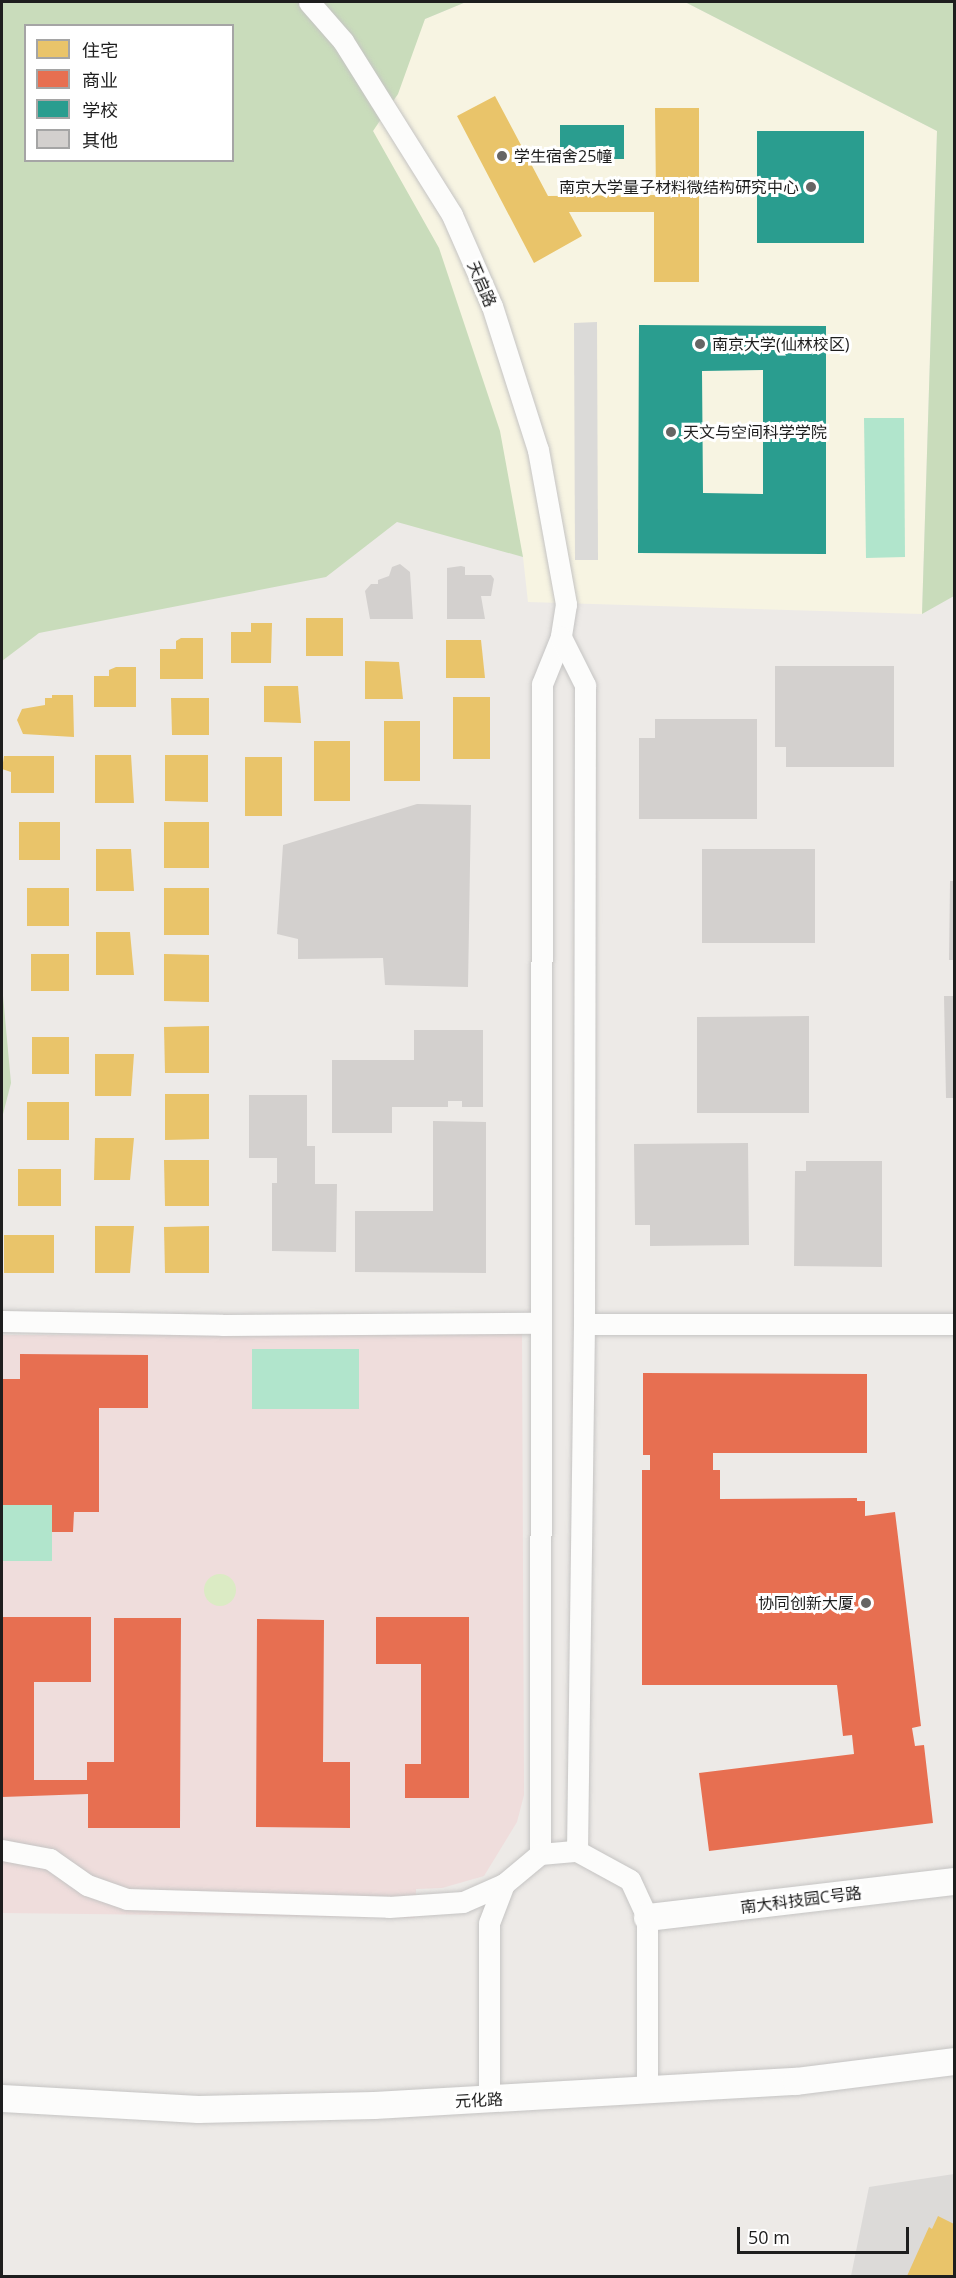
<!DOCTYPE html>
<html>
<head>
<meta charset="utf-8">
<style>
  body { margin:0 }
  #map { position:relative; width:956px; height:2278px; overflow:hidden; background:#edeae7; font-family:"Open Sans","Noto Sans SC",sans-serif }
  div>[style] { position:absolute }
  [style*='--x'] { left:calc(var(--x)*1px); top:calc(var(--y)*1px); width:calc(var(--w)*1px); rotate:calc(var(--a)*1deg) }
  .residential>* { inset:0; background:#dcdad8 }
  .commercial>* { inset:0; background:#efdddc }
  .education>* { inset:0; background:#f7f4e2 }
  .religious>* { inset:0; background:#dbdad8 }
  .grass>* { inset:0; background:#dbebc4 }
  .round { border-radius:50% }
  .forest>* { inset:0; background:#c9dcbb }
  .pitch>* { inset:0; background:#b1e5cc }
  .homes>* { inset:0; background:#e9c46a }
  .shops>* { inset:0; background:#e76f51 }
  .schools>* { inset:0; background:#2a9d8f }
  .building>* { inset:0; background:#d3d0ce }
  .roads { filter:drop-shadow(0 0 2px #c5c4c3) drop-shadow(0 0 2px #c5c4c3) }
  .minor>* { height:21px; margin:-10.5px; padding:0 10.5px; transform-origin:10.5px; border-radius:10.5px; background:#fcfcfb }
  .tertiary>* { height:27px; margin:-13.5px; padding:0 13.5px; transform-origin:13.5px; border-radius:13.5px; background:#fcfcfb }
  .dots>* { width:16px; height:16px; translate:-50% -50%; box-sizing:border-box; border:3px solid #fff; border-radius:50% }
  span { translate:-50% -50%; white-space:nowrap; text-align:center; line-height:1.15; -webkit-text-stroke:6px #fff; paint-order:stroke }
  .poi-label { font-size:16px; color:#1e1e1e }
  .left { translate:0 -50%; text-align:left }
  .right { translate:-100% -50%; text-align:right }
  .street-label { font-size:16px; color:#1e1e1e }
  .frame { position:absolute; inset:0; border:3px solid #1e1e1e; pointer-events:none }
  .legend { position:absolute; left:24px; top:24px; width:210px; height:138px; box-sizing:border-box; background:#fff; border:2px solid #a5a5a5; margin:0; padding:8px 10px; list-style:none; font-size:18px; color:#1e1e1e }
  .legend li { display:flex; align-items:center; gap:12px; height:30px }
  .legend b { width:30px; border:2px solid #a5a5a5 }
  .scale { position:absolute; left:737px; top:2227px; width:172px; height:27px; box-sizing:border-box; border:3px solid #1e1e1e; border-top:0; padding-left:8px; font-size:18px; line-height:21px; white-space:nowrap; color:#1e1e1e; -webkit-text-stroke:4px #fff; paint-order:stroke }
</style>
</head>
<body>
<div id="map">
  <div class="residential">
    <div style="clip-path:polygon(954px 2174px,954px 2276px,851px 2276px,869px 2187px)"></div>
  </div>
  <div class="commercial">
    <div style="clip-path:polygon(522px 1334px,524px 1795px,517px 1822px,484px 1876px,442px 1888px,416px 1889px,415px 1918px,2px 1913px,2px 1335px)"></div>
  </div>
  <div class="education">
    <div style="clip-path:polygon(466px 2px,685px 2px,937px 131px,922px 614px,528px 602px,523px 557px,373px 131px,425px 19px)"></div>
  </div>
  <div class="religious">
    <div style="clip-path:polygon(597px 322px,598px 560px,575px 560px,574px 323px)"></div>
  </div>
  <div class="grass">
    <div class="round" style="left:204px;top:1574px;width:32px;height:32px"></div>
  </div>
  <div class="forest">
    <div style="clip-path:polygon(evenodd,2px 2px,466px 2px,425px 19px,398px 94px,373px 131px,439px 248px,500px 431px,523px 557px,397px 522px,326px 577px,39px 633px,2px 661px,2px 2px,26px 26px,232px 26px,232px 160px,26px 160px,26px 26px)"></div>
    <div style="clip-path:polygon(685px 2px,954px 2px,954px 596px,922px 614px,937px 131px)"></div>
    <div style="clip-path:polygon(2px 985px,11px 1083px,2px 1118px)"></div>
  </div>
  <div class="pitch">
    <div style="clip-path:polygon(864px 418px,904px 418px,905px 557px,866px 558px)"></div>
    <div style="clip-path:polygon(252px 1349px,359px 1349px,359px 1409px,252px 1409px)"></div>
    <div style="clip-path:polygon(2px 1505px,52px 1505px,52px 1561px,2px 1561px)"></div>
  </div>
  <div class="homes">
    <div style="clip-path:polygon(495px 96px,548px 196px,656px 195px,655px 108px,699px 108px,699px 282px,654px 282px,654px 212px,569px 212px,582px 236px,534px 263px,457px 116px)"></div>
    <div style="clip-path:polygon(306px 618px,343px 618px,343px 656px,306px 656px)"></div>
    <div style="clip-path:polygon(251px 623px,272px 623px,271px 663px,231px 663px,231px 632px,251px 632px)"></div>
    <div style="clip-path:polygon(181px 638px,203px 638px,203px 679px,160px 679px,160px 649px,176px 649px,176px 641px)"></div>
    <div style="clip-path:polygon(446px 640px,481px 640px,485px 678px,446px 678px)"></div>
    <div style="clip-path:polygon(365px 661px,399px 662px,403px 699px,365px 699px)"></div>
    <div style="clip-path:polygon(116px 667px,136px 667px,136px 707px,94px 707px,94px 676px,109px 676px,109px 670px)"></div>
    <div style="clip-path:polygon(264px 686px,298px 686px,301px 723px,264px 722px)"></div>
    <div style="clip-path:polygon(52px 695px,73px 695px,74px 737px,23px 734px,17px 720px,22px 709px,45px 705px,45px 698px,52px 698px)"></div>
    <div style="clip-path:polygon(453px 697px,490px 697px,490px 759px,453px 759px)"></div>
    <div style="clip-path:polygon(171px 698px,209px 698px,209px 735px,172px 735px)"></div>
    <div style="clip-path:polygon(384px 721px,420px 721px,420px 781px,384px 781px)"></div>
    <div style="clip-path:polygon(314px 741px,350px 741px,350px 801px,314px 801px)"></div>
    <div style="clip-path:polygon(95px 755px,131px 755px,134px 803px,95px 803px)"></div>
    <div style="clip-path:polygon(165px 755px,208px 755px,208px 802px,165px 801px)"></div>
    <div style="clip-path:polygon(4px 756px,54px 756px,54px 793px,11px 793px,11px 772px,2px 769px)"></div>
    <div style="clip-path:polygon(245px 757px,282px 757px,282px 816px,245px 816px)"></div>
    <div style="clip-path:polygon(19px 822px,60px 822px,60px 860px,19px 860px)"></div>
    <div style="clip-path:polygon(164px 822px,209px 822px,209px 868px,164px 868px)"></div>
    <div style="clip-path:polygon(96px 849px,131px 849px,134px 891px,96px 891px)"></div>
    <div style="clip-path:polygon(27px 888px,69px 888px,69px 926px,27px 926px)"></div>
    <div style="clip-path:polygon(164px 888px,209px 888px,209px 935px,164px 935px)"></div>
    <div style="clip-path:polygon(96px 932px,130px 932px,134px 975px,96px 975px)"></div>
    <div style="clip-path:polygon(31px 954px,69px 954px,69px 991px,31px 991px)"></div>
    <div style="clip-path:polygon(164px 954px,209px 955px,209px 1002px,164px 1001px)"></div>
    <div style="clip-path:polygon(209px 1026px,209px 1073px,165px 1073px,164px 1027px)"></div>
    <div style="clip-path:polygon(32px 1037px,69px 1037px,69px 1074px,32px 1074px)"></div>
    <div style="clip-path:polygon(95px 1054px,134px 1054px,131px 1096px,95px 1096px)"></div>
    <div style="clip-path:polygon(165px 1094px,209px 1094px,209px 1139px,165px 1140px)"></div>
    <div style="clip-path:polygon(27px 1102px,69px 1102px,69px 1140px,27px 1140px)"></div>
    <div style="clip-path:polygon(95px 1138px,134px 1138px,130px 1180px,94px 1180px)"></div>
    <div style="clip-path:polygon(164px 1160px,209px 1160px,209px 1206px,165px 1206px)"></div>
    <div style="clip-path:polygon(18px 1169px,61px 1169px,61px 1206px,18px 1206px)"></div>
    <div style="clip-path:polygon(95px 1226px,134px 1226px,130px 1273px,95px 1273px)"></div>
    <div style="clip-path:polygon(209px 1226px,209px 1273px,165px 1273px,164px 1227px)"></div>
    <div style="clip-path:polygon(4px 1235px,54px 1235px,54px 1273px,4px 1273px)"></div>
    <div style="clip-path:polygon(938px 2216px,954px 2224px,954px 2276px,907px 2276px,929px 2227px,932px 2229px)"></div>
  </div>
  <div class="shops">
    <div style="clip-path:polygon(20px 1354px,148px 1355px,148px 1408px,99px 1408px,99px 1512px,74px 1512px,73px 1532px,52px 1532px,52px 1505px,2px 1505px,2px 1379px,20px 1379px)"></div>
    <div style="clip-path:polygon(643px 1373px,867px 1374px,867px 1453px,713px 1453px,713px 1470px,720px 1470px,720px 1499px,857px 1498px,857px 1501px,865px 1501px,865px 1516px,895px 1512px,921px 1726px,912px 1728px,915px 1746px,924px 1745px,933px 1823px,709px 1851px,699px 1773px,854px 1754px,852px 1735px,843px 1736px,837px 1685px,642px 1685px,642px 1470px,650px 1470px,650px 1455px,643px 1455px)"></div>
    <div style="clip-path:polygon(2px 1617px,91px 1617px,91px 1682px,34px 1682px,34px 1780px,87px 1780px,87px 1762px,114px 1762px,114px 1618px,181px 1618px,180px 1828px,88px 1828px,88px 1794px,2px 1797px)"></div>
    <div style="clip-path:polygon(376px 1617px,469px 1617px,469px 1798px,405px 1798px,405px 1764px,421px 1764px,421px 1664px,376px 1664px)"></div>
    <div style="clip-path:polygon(257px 1619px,324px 1620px,323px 1762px,350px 1762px,350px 1828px,256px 1827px)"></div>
  </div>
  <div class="schools">
    <div style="clip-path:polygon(560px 125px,624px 125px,624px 159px,560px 159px)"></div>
    <div style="clip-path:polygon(757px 131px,864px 131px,864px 243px,757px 243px)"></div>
    <div style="clip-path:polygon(evenodd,639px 325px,826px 326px,826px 554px,638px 553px,639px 325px,763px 370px,763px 494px,703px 493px,702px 371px,763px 370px)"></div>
  </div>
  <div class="building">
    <div style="clip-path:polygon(400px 564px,410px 572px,413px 619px,370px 619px,365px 591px,371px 584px,378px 584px,378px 580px,389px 576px,392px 567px)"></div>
    <div style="clip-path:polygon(461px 566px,465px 567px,465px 575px,491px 575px,494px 579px,491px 596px,481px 596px,485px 619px,447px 619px,447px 568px)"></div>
    <div style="clip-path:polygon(775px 666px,894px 666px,894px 767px,786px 767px,786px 747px,775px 747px)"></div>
    <div style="clip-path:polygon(655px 719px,757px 719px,757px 819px,639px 819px,639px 738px,655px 738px)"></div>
    <div style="clip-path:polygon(417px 804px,471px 805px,468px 987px,385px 985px,383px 958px,298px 959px,298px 939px,277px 934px,283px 845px)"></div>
    <div style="clip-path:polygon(702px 849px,815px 849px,815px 943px,702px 943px)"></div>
    <div style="clip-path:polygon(950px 881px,954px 881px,954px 960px,949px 960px)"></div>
    <div style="clip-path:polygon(944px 996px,954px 996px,954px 1098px,946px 1098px)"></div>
    <div style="clip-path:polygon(809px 1016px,809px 1113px,697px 1113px,697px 1017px)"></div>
    <div style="clip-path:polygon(414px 1030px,483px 1030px,483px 1107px,462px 1107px,462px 1101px,448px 1101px,448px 1107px,392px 1107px,392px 1133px,332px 1133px,332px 1060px,414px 1060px)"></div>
    <div style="clip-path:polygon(249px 1095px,307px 1095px,307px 1146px,315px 1146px,315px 1184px,337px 1184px,336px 1252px,272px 1251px,272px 1183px,277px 1183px,277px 1158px,249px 1158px)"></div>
    <div style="clip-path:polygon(433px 1121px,486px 1122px,486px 1273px,355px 1272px,355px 1211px,433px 1211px)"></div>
    <div style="clip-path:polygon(748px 1143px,749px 1245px,650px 1246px,650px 1225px,635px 1225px,634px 1144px)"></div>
    <div style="clip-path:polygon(806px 1161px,882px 1161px,882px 1267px,794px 1266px,795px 1171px,806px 1171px)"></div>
  </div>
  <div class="roads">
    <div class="minor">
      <div style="--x:309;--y:2;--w:52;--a:48.9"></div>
      <div style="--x:343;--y:41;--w:205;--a:57.9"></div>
      <div style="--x:452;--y:215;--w:99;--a:66.3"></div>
      <div style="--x:492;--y:306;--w:151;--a:72.3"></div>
      <div style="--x:538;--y:450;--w:157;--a:79.7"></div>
      <div style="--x:566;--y:604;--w:33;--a:99"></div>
      <div style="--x:561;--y:637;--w:51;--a:112"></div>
      <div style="--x:542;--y:684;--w:1170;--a:90.1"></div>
      <div style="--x:561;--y:637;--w:54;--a:63.4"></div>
      <div style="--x:585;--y:685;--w:639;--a:90.09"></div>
      <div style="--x:584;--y:1324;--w:527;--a:90.76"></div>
      <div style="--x:2;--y:1321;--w:220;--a:1"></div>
      <div style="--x:222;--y:1325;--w:319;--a:-0.4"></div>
      <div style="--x:584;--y:1324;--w:370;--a:0"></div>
      <div style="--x:2;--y:1850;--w:49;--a:10.6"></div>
      <div style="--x:50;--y:1859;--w:45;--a:35.1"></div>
      <div style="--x:87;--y:1885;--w:42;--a:19.3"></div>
      <div style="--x:127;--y:1899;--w:262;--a:1.7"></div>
      <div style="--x:389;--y:1907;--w:74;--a:-3.9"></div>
      <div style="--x:463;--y:1902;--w:45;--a:-23.7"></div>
      <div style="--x:489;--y:2100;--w:177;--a:-90"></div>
      <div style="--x:489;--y:1923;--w:42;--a:-69"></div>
      <div style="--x:504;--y:1884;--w:47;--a:-39.8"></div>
      <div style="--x:540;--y:1854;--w:37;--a:-5"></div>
      <div style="--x:577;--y:1851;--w:60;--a:28.7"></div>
      <div style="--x:630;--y:1880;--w:41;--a:65.3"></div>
      <div style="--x:647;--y:1917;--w:173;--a:90"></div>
    </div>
    <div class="tertiary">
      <div style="--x:647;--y:1917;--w:309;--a:-6.7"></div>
      <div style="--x:2;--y:2098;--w:196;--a:3.2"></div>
      <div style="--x:198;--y:2109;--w:176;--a:-1.3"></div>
      <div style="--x:374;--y:2105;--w:423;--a:-3.3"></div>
      <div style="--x:796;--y:2081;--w:159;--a:-7.2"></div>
    </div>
  </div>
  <div class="dots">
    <div style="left:502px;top:156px;background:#666564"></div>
    <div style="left:811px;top:187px;background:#666564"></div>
    <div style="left:700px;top:344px;background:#666564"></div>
    <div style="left:671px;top:432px;background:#666564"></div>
    <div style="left:866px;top:1603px;background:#666564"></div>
  </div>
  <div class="poi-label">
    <span class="left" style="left:514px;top:156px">学生宿舍25幢</span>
    <span class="right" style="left:799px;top:187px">南京大学量子材料微结构研究中心</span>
    <span class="left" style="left:712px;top:344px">南京大学(仙林校区)</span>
    <span class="left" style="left:683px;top:432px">天文与空间科学学院</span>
    <span class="right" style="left:854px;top:1603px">协同创新大厦</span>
  </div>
  <div class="street-label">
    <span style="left:482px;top:284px;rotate:67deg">天启路</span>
    <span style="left:801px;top:1900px;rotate:-7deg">南大科技园C号路</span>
    <span style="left:479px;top:2100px;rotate:-3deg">元化路</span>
  </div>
  <div class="frame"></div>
  <ul class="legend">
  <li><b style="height:16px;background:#e9c46a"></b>住宅</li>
  <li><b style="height:16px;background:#e76f51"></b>商业</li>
  <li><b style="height:16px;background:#2a9d8f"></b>学校</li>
  <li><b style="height:16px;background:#d3d0ce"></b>其他</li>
  </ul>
  <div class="scale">50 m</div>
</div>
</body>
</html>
